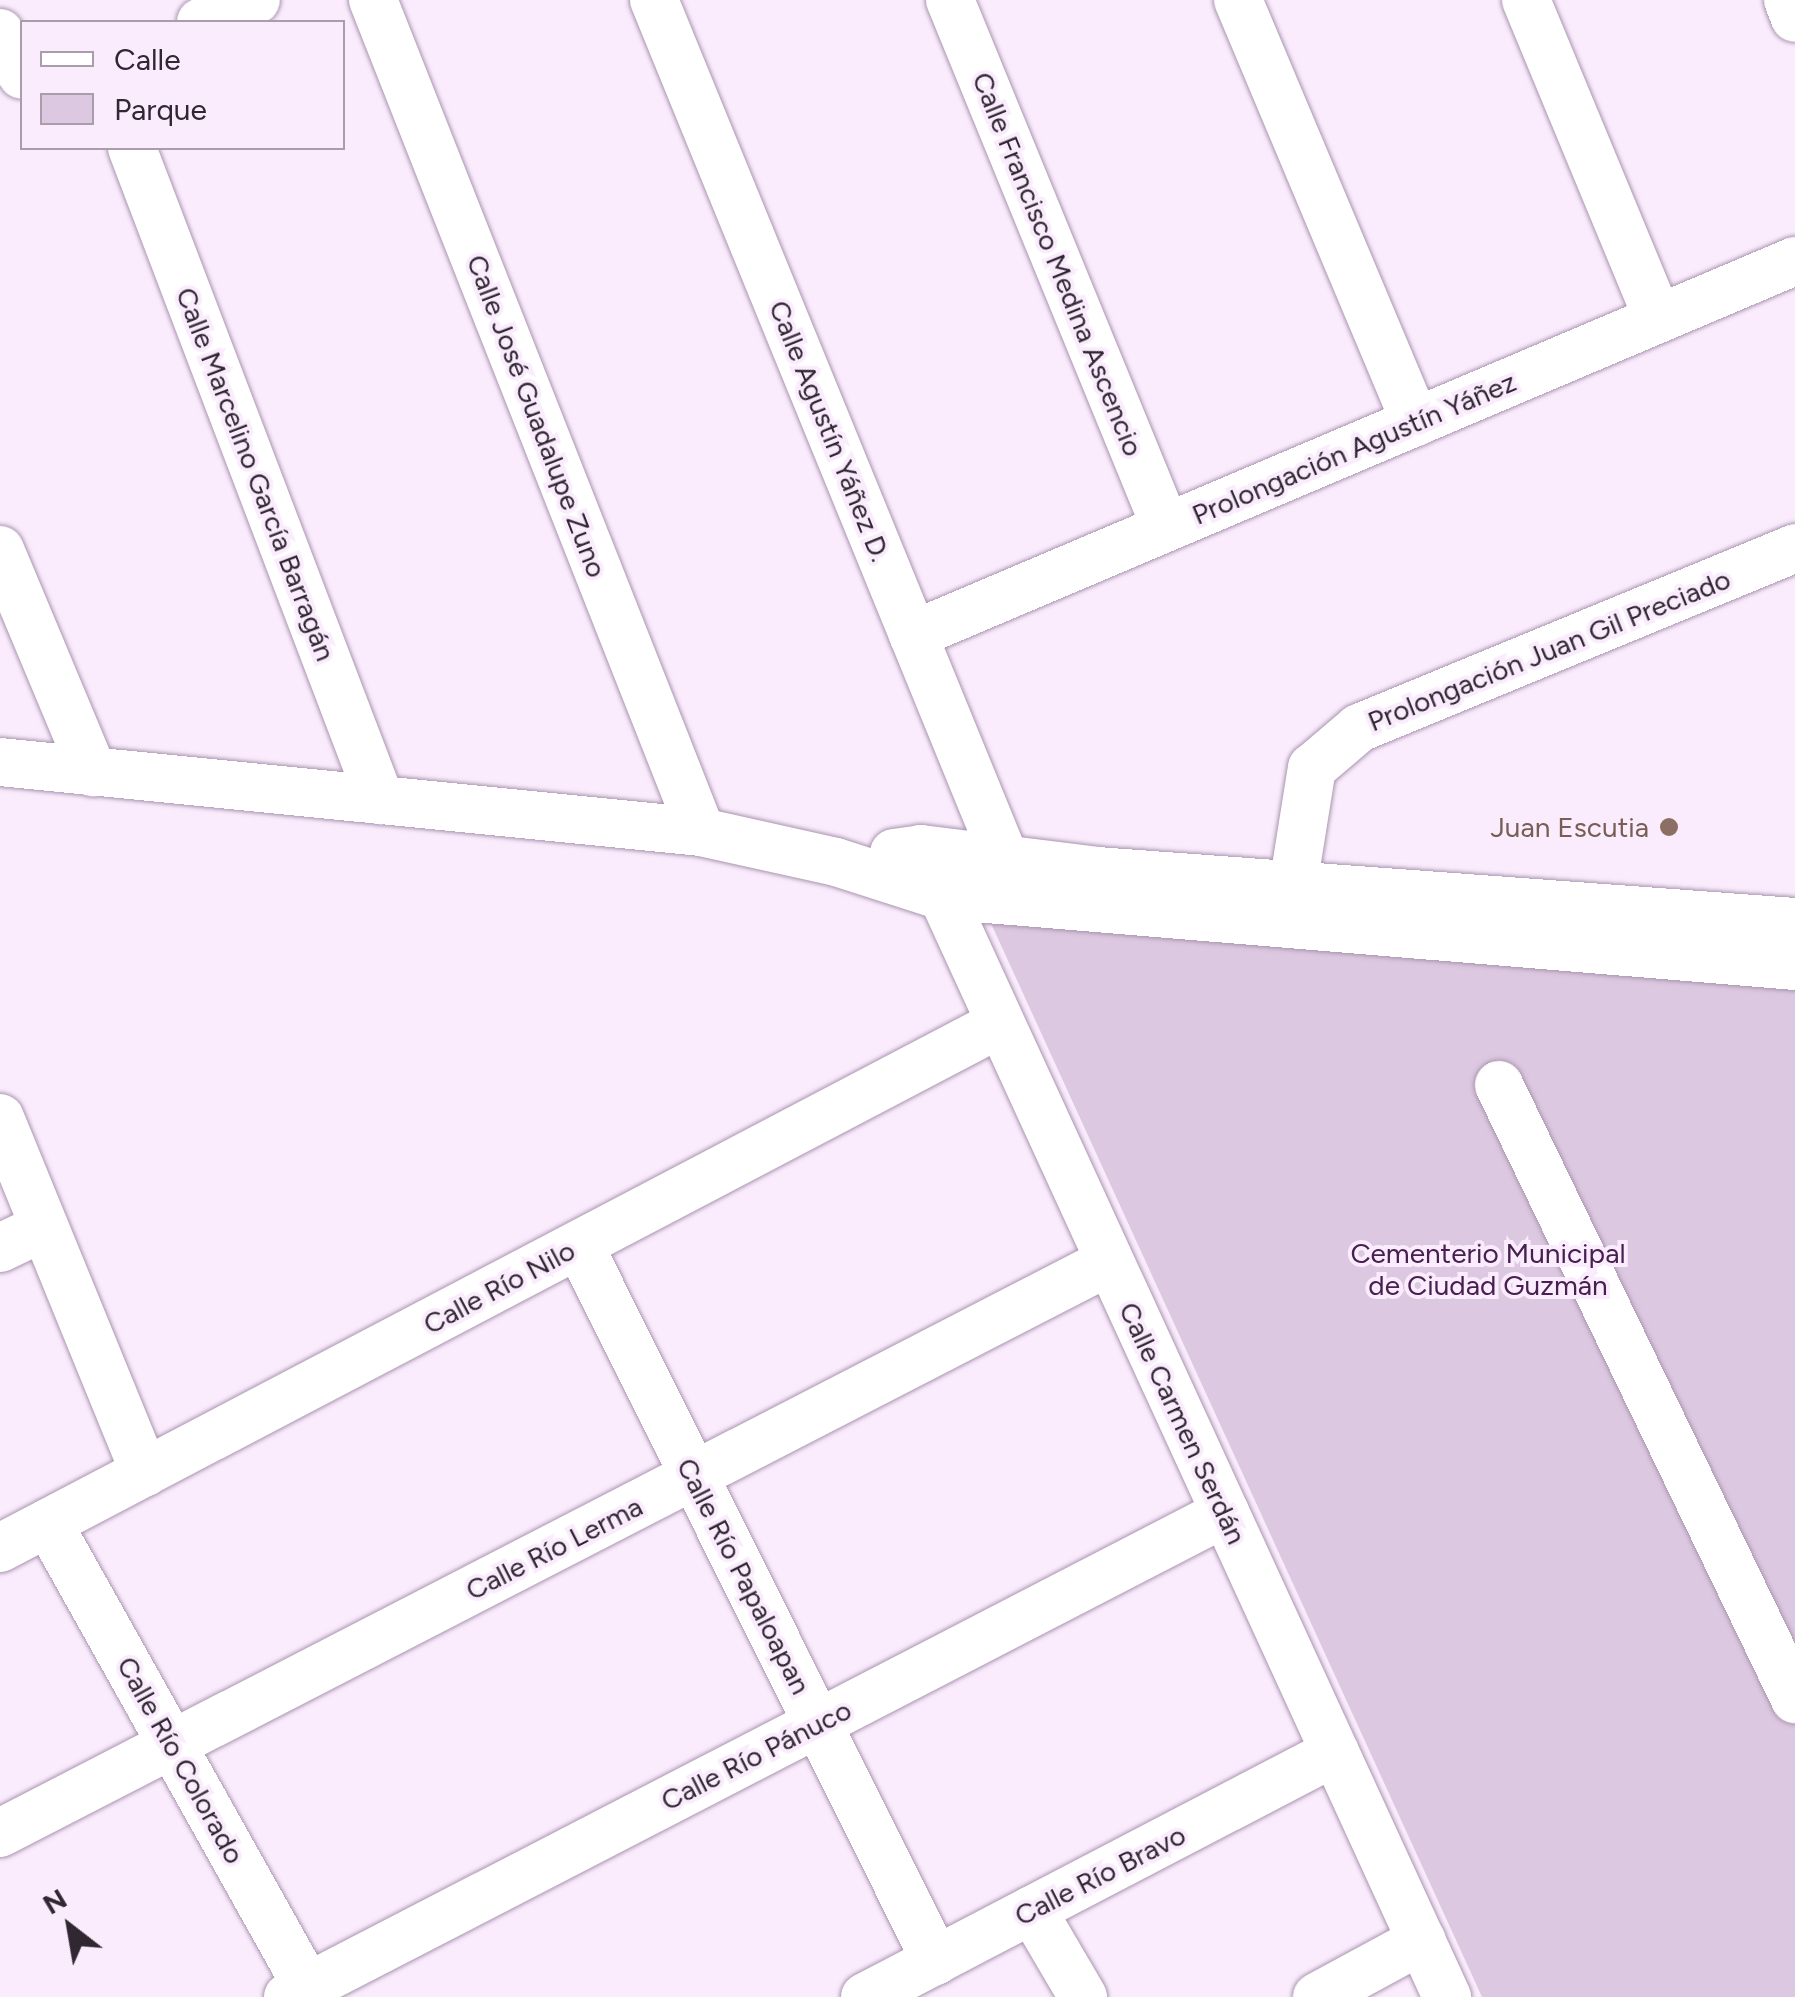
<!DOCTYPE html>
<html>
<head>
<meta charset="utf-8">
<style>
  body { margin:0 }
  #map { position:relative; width:1795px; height:1997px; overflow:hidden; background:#faecfd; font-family:Figtree,sans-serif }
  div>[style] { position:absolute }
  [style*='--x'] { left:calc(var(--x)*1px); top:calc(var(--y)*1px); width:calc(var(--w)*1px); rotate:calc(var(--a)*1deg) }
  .green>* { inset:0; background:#dcc8e0 }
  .roads { filter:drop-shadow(0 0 2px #aa94af) drop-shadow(0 0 2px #aa94af) }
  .minor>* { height:48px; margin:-24px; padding:0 24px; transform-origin:24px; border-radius:24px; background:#fff }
  .dots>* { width:28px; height:28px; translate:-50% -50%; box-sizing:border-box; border:5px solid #faecfd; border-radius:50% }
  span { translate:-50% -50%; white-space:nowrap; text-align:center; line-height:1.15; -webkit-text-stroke:8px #faecfd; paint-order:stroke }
  .street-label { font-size:28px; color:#302732 }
  .education-label { font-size:28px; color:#785e54 }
  .right { translate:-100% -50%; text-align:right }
  .park-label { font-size:28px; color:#47204f }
  .legend { position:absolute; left:20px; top:20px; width:325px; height:130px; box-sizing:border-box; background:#faecfd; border:2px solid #a99dac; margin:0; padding:12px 18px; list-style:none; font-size:30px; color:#302732 }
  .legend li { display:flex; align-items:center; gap:20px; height:50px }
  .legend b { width:50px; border:2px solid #a99dac }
  .north { position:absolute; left:20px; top:1877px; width:100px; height:100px; -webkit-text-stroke:8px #faecfd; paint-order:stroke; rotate:329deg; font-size:28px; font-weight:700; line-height:40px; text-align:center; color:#302732 }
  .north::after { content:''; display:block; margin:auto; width:35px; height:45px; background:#302732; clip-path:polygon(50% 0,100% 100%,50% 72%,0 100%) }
</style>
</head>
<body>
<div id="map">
  <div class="green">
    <div style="clip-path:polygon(989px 919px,1795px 986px,1795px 1997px,1482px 1997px)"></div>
  </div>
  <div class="roads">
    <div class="minor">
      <div style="--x:373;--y:0;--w:894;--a:68.48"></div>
      <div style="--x:654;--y:0;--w:931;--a:67.79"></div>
      <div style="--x:950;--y:0;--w:570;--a:67.75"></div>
      <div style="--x:1238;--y:0;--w:458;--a:67.2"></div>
      <div style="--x:1526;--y:0;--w:345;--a:67.5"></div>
      <div style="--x:1788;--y:0;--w:19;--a:69"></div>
      <div style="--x:201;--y:22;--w:59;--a:-21.8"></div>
      <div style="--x:0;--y:33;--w:47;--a:62.4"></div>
      <div style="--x:132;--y:148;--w:698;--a:69.17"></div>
      <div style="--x:0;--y:550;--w:241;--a:67.3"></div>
      <div style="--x:913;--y:635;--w:958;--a:-22.98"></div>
      <div style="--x:0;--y:762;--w:704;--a:5.7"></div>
      <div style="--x:701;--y:832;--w:138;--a:12.5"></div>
      <div style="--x:836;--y:862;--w:108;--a:17.8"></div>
      <div style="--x:939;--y:895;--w:859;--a:4.74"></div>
      <div style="--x:921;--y:849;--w:1263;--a:65.38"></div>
      <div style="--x:894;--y:853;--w:27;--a:-8"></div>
      <div style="--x:921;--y:849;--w:177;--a:7.1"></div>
      <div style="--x:1097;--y:871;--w:700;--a:4.18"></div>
      <div style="--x:1293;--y:886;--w:120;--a:-80.9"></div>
      <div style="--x:1312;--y:768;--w:62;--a:-40.4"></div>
      <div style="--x:1359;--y:728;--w:472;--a:-22.4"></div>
      <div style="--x:1499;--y:1085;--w:682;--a:64.26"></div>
      <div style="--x:0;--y:1118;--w:383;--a:67.8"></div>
      <div style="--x:579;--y:1245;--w:800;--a:63.5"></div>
      <div style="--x:0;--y:1248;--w:49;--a:-25.5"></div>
      <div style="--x:48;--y:1523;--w:543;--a:60.79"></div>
      <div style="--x:0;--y:1548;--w:1128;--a:-27.68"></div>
      <div style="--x:0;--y:1833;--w:1246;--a:-27.26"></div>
      <div style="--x:1032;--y:1910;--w:101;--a:59.6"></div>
      <div style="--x:288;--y:1997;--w:1055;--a:-27.32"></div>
      <div style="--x:865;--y:1997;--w:530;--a:-27.53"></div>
      <div style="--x:1317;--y:1997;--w:119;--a:-28.5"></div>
    </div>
  </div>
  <div class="dots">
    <div style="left:1669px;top:827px;background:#8d6e63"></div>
  </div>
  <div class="street-label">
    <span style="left:1058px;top:264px;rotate:68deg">Calle Francisco Medina Ascencio</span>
    <span style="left:537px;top:416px;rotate:69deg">Calle José Guadalupe Zuno</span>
    <span style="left:830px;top:431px;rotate:68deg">Calle Agustín Yáñez D.</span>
    <span style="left:1354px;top:448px;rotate:-23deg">Prolongación Agustín Yáñez</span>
    <span style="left:256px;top:474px;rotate:69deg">Calle Marcelino García Barragán</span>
    <span style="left:1549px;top:650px;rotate:-22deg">Prolongación Juan Gil Preciado</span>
    <span style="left:499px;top:1287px;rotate:-28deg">Calle Río Nilo</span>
    <span style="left:1183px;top:1423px;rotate:65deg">Calle Carmen Serdán</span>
    <span style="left:554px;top:1548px;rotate:-27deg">Calle Río Lerma</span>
    <span style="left:744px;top:1576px;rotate:63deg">Calle Río Papaloapan</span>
    <span style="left:756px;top:1755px;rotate:-27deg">Calle Río Pánuco</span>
    <span style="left:181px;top:1760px;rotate:61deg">Calle Río Colorado</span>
    <span style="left:1100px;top:1875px;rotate:-27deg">Calle Río Bravo</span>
  </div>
  <div class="education-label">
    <span class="right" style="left:1649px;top:827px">Juan Escutia</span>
  </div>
  <div class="park-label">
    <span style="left:1488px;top:1269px">Cementerio Municipal<br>de Ciudad Guzmán</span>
  </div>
  <ul class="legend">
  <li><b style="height:12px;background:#fff"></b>Calle</li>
  <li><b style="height:28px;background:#dcc8e0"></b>Parque</li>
  </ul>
  <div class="north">N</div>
</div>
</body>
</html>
